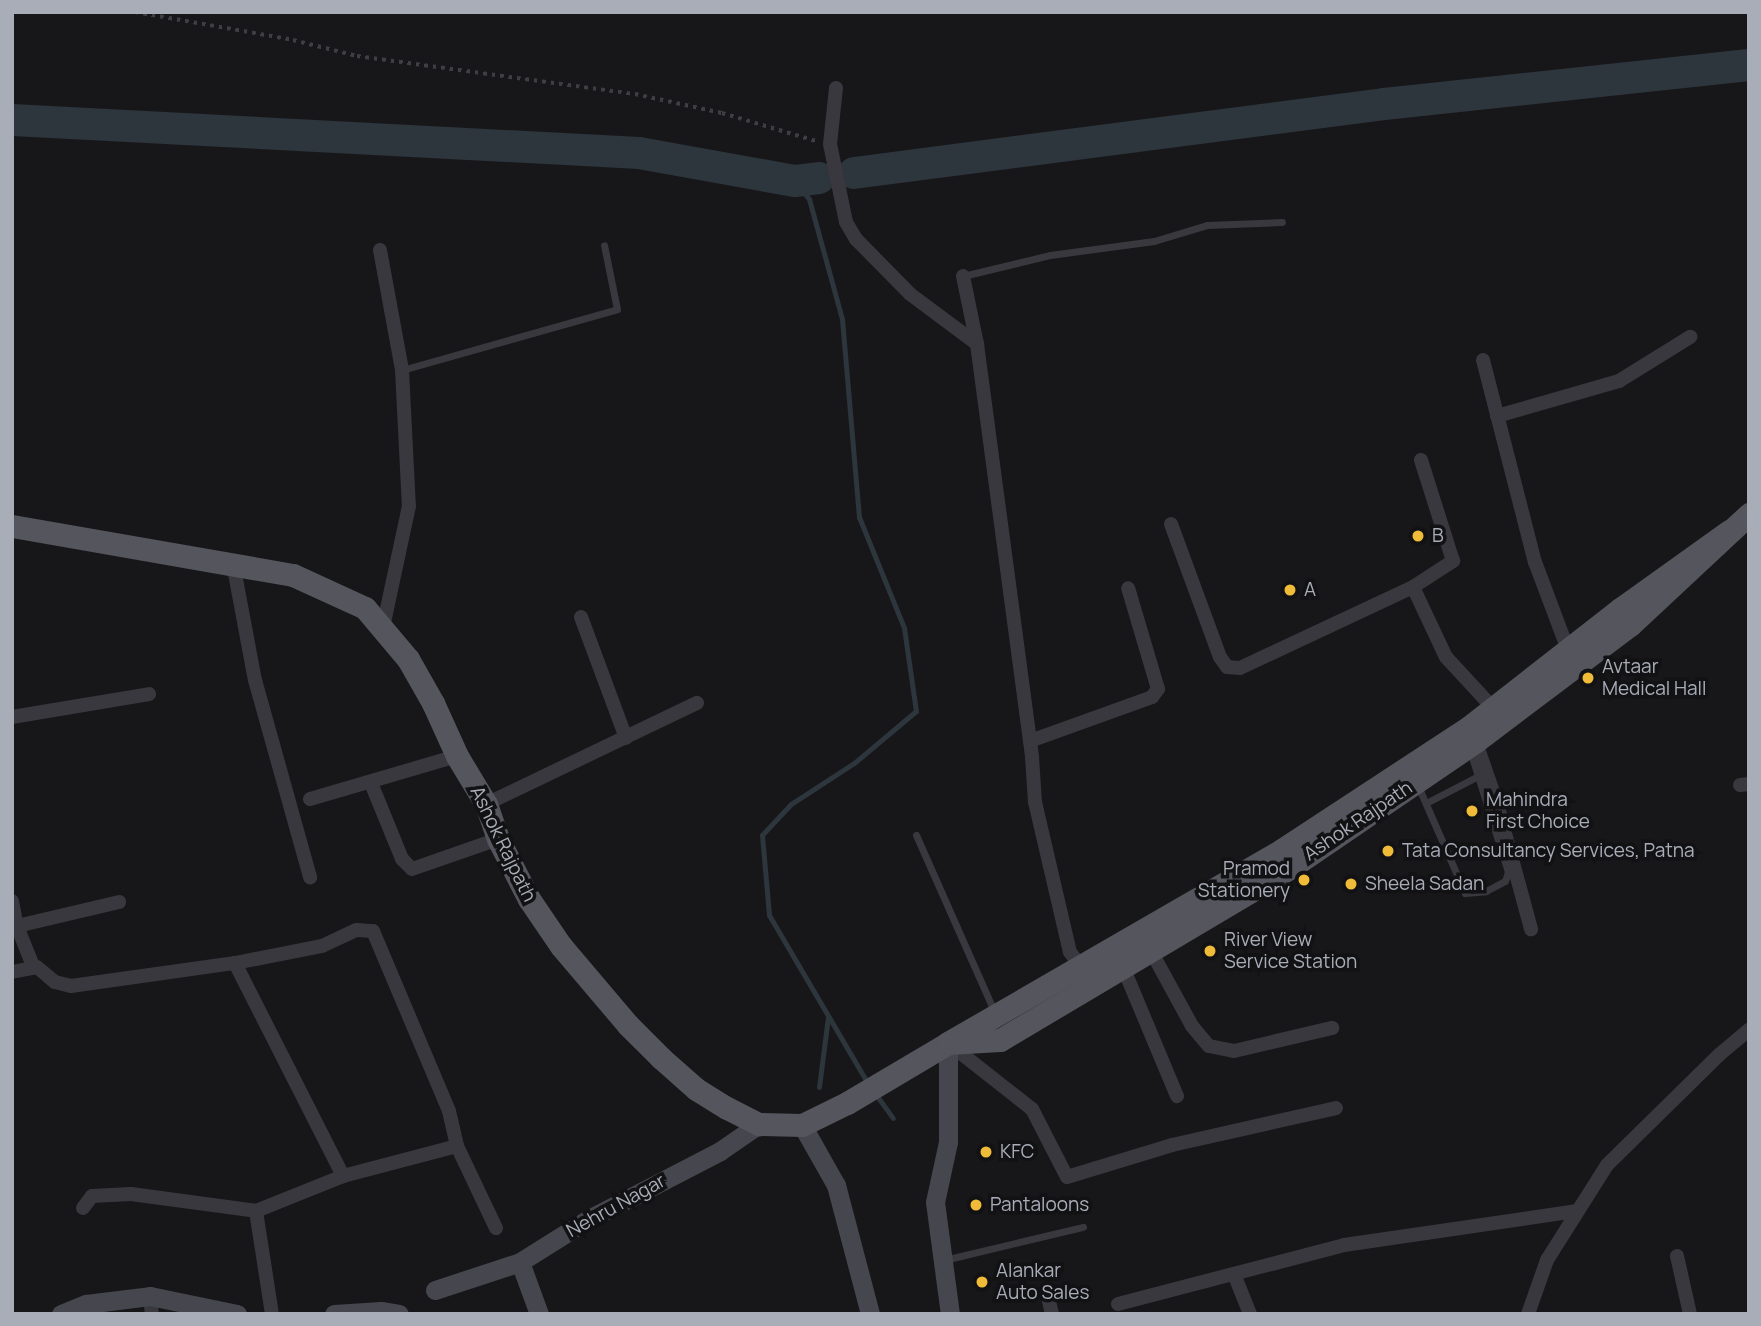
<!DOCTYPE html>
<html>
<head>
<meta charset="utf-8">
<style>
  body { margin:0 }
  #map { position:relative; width:1761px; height:1326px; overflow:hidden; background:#171719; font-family:Manrope,sans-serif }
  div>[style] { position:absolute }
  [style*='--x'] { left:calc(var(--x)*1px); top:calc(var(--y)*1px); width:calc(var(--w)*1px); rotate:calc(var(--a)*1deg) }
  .stream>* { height:5px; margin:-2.5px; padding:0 2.5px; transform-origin:2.5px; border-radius:2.5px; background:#2d353d }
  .river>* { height:32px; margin:-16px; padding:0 16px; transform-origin:16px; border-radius:16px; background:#2d353d }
  .path>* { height:3.5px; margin-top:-1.75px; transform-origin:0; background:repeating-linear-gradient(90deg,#3e3f45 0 3.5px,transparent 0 8.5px) }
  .lane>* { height:7px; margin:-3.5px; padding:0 3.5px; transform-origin:3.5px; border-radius:3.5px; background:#38383e }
  .street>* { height:14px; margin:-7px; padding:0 7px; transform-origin:7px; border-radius:7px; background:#38383e }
  .secondary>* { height:19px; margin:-9.5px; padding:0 9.5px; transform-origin:9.5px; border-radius:9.5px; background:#46474e }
  .primary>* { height:23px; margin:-11.5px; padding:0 11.5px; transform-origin:11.5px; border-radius:11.5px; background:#54555d }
  .dots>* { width:19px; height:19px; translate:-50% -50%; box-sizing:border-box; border:4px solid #121214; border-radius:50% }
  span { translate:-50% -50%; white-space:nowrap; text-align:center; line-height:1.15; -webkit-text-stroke:7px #121214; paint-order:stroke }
  .poi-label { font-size:19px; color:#a9adb8 }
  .left { translate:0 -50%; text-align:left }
  .right { translate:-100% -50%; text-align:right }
  .street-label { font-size:19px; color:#a9adb8 }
  .frame { position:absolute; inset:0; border:14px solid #a9adb8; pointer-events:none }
</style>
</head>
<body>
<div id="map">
  <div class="stream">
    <div style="--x:795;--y:181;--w:23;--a:52"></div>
    <div style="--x:809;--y:199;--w:124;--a:74.6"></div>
    <div style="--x:842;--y:319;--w:199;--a:85.1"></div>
    <div style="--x:859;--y:517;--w:120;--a:67.9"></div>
    <div style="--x:904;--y:628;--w:84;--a:81.8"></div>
    <div style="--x:916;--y:711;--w:81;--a:140"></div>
    <div style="--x:854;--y:763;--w:75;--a:146.9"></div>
    <div style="--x:791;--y:804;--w:42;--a:133.1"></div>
    <div style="--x:762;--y:835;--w:80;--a:85"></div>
    <div style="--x:769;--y:915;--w:196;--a:59.6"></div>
    <div style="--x:819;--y:1087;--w:71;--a:-82.7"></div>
    <div style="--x:874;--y:1092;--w:32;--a:54"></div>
  </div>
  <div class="river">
    <div style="--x:12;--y:120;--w:628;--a:3.01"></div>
    <div style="--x:639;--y:153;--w:158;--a:10.2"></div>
    <div style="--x:795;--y:181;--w:24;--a:-7"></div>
    <div style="--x:854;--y:173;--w:534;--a:-7.42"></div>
    <div style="--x:1384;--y:104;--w:367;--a:-6.1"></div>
  </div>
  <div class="path">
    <div style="--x:135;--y:12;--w:160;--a:10"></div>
    <div style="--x:293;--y:40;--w:66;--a:14"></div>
    <div style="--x:357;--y:56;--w:281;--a:7.8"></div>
    <div style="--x:635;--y:94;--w:89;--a:12.3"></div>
    <div style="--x:722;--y:113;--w:98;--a:16.6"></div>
  </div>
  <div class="lane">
    <div style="--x:963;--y:276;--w:89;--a:-13.6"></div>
    <div style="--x:1050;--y:255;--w:105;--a:-7.7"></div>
    <div style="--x:1154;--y:241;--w:55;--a:-16.8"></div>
    <div style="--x:1207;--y:225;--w:75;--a:-2.3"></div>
    <div style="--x:402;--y:370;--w:223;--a:-15.8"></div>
    <div style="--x:617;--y:309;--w:65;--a:-101.5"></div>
    <div style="--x:1418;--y:786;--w:117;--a:66.3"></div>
    <div style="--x:1465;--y:893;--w:21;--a:-5"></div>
    <div style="--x:1486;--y:891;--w:21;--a:-28"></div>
    <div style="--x:1505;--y:881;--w:9;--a:-72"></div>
    <div style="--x:1508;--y:872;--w:127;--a:-107.4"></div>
    <div style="--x:1426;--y:803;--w:59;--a:-27.4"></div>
    <div style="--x:916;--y:835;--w:193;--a:66.1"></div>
    <div style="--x:944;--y:1260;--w:143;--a:-13.4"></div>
  </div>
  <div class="street">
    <div style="--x:836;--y:88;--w:56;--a:96.1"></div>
    <div style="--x:830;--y:144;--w:80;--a:78.4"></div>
    <div style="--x:846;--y:222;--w:20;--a:60"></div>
    <div style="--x:856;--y:239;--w:77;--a:45.5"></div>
    <div style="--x:910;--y:294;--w:84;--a:36.7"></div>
    <div style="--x:380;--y:250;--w:122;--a:79.6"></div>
    <div style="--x:402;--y:370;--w:136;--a:87.1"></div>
    <div style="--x:409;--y:506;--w:124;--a:102.1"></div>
    <div style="--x:963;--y:276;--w:69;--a:78.4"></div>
    <div style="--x:977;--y:344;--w:417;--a:82.4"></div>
    <div style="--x:1032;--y:757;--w:45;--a:86.2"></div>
    <div style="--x:1035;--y:802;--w:154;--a:76.9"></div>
    <div style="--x:1070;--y:952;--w:19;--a:54"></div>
    <div style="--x:1483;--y:360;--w:209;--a:75.6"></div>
    <div style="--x:1535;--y:562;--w:99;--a:69.4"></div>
    <div style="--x:1497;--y:416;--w:127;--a:-16"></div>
    <div style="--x:1619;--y:381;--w:84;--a:-31.8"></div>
    <div style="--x:1171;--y:524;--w:142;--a:69.8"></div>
    <div style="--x:1220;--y:657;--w:12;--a:55"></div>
    <div style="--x:1227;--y:667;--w:13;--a:4"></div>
    <div style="--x:1240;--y:668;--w:191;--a:-25.1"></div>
    <div style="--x:1413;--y:587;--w:77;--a:64.8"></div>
    <div style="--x:1446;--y:657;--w:69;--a:47.3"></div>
    <div style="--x:233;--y:563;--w:119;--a:79.4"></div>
    <div style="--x:255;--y:680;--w:205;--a:74.4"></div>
    <div style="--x:1413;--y:587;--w:48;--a:-33"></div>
    <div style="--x:1453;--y:561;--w:106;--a:-107.6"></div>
    <div style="--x:581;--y:617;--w:129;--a:69.6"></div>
    <div style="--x:12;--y:717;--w:139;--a:-9.5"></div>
    <div style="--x:1474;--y:737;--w:67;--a:70.8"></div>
    <div style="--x:1496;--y:800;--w:134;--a:74.8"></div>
    <div style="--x:1030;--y:741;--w:130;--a:-19.8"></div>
    <div style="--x:1152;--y:697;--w:10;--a:-53"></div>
    <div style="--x:1158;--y:689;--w:105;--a:-106.5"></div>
    <div style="--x:371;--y:783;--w:82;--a:67.8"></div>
    <div style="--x:402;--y:859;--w:14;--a:45"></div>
    <div style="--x:412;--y:869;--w:91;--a:-19.2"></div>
    <div style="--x:1740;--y:785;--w:9;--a:-6"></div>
    <div style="--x:310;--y:799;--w:153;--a:-16.3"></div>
    <div style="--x:486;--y:804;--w:234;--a:-25.6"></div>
    <div style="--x:12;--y:901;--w:25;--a:79"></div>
    <div style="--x:17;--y:926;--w:43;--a:68.2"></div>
    <div style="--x:17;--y:926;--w:105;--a:-13.2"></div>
    <div style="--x:1151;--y:951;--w:85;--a:61.3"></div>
    <div style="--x:1192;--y:1026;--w:26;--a:50"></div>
    <div style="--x:1209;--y:1046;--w:25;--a:11"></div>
    <div style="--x:1234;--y:1051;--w:101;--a:-13.2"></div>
    <div style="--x:235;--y:963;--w:239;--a:63.1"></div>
    <div style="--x:343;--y:1176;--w:118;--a:-14.7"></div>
    <div style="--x:1123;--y:967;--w:140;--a:67.3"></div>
    <div style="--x:12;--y:972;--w:25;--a:-11"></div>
    <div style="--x:37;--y:967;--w:23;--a:40"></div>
    <div style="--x:55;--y:982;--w:16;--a:14"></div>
    <div style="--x:71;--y:986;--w:166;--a:-8"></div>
    <div style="--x:235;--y:963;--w:89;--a:-11.1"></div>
    <div style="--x:322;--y:946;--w:38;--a:-25"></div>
    <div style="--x:357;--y:930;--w:16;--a:4"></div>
    <div style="--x:373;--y:931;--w:195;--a:67.1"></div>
    <div style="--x:449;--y:1111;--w:36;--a:77"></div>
    <div style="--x:457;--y:1146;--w:91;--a:64.6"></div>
    <div style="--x:948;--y:1043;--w:107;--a:38.2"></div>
    <div style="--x:1032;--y:1109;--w:76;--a:62.8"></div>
    <div style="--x:1067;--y:1177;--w:110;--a:-16.9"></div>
    <div style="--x:1172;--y:1145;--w:168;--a:-12.7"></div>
    <div style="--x:83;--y:1208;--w:15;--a:-53"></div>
    <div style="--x:92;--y:1196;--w:39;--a:-3"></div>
    <div style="--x:131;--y:1194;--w:126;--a:7.7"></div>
    <div style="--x:256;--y:1211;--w:94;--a:-21.9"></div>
    <div style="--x:256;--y:1211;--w:104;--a:81.2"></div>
    <div style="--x:1677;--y:1256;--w:59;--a:77.4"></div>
    <div style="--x:1234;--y:1274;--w:43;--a:68.2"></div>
    <div style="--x:150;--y:1296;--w:18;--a:84"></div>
    <div style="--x:1049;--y:1301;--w:13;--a:77"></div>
    <div style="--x:1118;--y:1304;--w:234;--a:-14.6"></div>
    <div style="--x:1344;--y:1245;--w:236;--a:-8.3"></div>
    <div style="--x:1528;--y:1314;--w:57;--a:-70.6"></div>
    <div style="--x:1547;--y:1260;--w:112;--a:-57.7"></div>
    <div style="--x:1607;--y:1165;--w:158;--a:-44.5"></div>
    <div style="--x:1720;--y:1054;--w:38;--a:-40"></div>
  </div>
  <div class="secondary">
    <div style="--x:948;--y:1043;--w:99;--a:90"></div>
    <div style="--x:948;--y:1142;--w:61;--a:102.2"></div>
    <div style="--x:935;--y:1202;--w:113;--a:82.4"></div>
    <div style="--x:802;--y:1125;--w:69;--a:60.5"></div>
    <div style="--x:836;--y:1185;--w:133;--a:75.2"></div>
    <div style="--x:435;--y:1290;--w:89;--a:-18.2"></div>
    <div style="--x:61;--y:1314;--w:27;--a:-22"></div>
    <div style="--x:86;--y:1304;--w:64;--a:-7.1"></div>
    <div style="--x:150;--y:1296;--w:89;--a:11.7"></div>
    <div style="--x:334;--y:1314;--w:47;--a:-3.7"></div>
    <div style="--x:381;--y:1311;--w:18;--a:9"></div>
    <div style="--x:539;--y:1314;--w:55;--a:-110.1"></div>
    <div style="--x:520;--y:1262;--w:79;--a:-32.1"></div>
    <div style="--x:587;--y:1220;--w:150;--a:-27.4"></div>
    <div style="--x:720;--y:1151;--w:47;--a:-34.7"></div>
  </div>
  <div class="primary">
    <div style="--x:12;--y:526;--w:285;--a:9.9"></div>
    <div style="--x:293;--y:575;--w:79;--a:24.6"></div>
    <div style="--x:365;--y:608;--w:67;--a:49.9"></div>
    <div style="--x:408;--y:659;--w:51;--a:60.4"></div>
    <div style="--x:433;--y:703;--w:58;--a:65.6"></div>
    <div style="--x:457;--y:756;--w:56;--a:58.9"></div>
    <div style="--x:486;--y:804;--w:37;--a:71"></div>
    <div style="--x:498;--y:839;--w:68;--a:62.7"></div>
    <div style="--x:529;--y:899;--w:57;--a:55.8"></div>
    <div style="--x:561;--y:946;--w:104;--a:49.7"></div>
    <div style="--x:628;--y:1025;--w:47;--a:45"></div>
    <div style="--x:661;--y:1058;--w:47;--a:41.5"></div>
    <div style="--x:696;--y:1089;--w:36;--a:32"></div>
    <div style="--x:727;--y:1108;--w:36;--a:27"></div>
    <div style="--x:759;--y:1124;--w:43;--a:1.3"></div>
    <div style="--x:802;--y:1125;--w:50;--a:-26.1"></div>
    <div style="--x:847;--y:1103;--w:117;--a:-30.7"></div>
    <div style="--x:1729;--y:531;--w:134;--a:144.4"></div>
    <div style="--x:1620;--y:609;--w:192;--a:142"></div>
    <div style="--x:1469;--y:727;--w:224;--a:146.7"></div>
    <div style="--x:1282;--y:850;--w:386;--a:150"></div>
    <div style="--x:948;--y:1043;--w:52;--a:-3.3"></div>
    <div style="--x:1000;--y:1040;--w:337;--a:-30.7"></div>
    <div style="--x:1290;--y:868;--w:225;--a:-34.3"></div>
    <div style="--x:1476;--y:741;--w:193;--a:-37"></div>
    <div style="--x:1630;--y:625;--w:163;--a:-43"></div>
  </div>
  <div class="dots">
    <div style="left:1418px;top:536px;background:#efbb38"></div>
    <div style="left:1290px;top:590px;background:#efbb38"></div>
    <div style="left:1588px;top:678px;background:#efbb38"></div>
    <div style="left:1472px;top:811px;background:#efbb38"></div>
    <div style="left:1388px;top:851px;background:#efbb38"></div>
    <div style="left:1304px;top:880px;background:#efbb38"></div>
    <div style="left:1351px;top:884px;background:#efbb38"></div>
    <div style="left:1210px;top:951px;background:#efbb38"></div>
    <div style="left:986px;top:1152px;background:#efbb38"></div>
    <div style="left:976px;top:1205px;background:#efbb38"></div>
    <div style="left:982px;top:1282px;background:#efbb38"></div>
  </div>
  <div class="poi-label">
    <span class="left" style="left:1432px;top:536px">B</span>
    <span class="left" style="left:1304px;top:590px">A</span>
    <span class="left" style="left:1602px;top:678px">Avtaar<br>Medical Hall</span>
    <span class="left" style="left:1486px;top:811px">Mahindra<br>First Choice</span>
    <span class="left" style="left:1402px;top:851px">Tata Consultancy Services, Patna</span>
    <span class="right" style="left:1290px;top:880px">Pramod<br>Stationery</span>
    <span class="left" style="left:1365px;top:884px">Sheela Sadan</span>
    <span class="left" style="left:1224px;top:951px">River View<br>Service Station</span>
    <span class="left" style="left:1000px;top:1152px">KFC</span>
    <span class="left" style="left:990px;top:1205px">Pantaloons</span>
    <span class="left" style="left:996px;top:1282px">Alankar<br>Auto Sales</span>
  </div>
  <div class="street-label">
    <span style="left:1358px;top:821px;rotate:-34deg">Ashok Rajpath</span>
    <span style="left:503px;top:844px;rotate:64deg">Ashok Rajpath</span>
    <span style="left:616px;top:1206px;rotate:-29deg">Nehru Nagar</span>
  </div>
  <div class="frame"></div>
</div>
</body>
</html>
